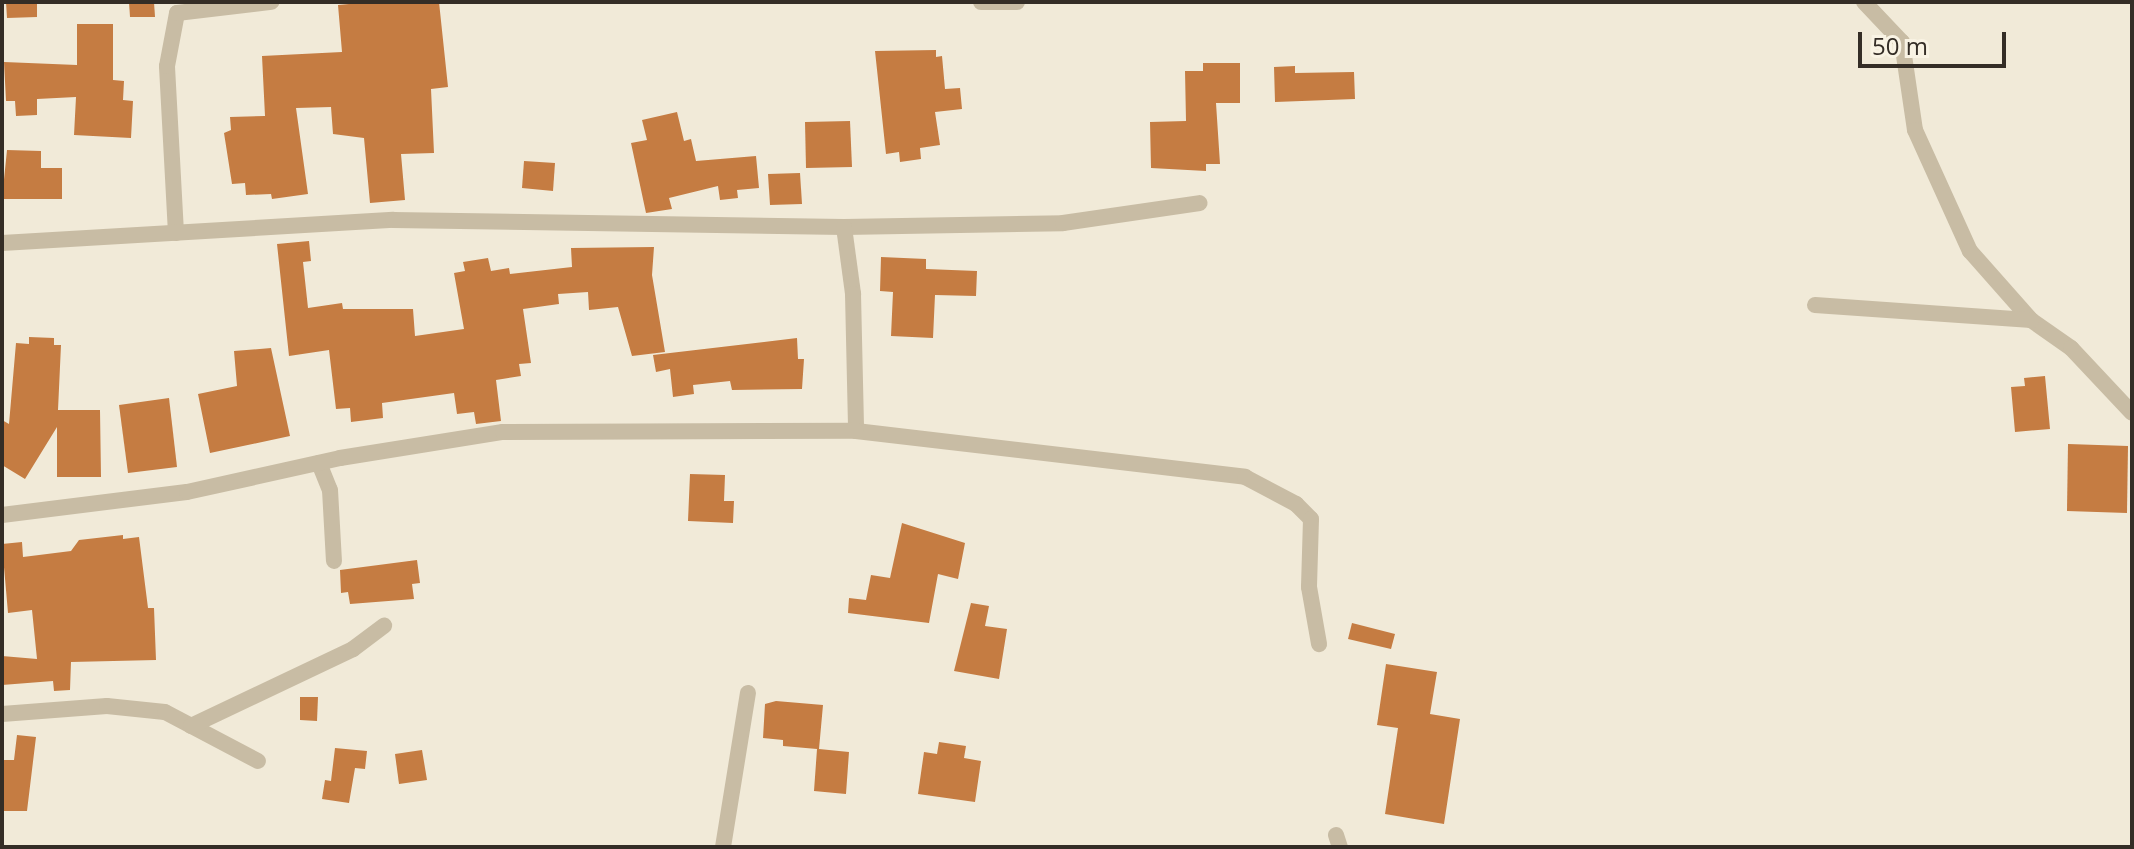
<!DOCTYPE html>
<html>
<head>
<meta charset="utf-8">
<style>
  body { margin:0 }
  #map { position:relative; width:2134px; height:849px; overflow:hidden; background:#f1ead8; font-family:"Open Sans",sans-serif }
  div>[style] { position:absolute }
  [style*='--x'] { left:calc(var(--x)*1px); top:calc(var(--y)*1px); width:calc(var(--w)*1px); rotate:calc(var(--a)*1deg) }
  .building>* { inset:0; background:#c57c42 }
  .minor>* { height:16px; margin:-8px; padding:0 8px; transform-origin:8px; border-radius:8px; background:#c8bca4 }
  span { translate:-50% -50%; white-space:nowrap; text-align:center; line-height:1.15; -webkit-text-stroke:6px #f9f3e4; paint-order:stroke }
  .frame { position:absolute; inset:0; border:4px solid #342d26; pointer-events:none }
  .scale { position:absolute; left:1858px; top:32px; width:148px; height:36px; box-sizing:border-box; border:4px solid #342d26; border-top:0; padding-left:10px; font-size:24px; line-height:28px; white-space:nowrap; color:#342d26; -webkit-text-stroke:6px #f9f3e4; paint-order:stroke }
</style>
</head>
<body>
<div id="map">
  <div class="building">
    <div style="clip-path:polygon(6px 2px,37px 2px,37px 17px,7px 18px)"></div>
    <div style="clip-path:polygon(129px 2px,154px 2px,155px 17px,130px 17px)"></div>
    <div style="clip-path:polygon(371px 2px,439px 2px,448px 87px,431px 89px,434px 153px,401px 154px,405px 200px,370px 203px,364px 138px,333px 134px,331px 107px,296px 108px,308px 194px,272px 199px,271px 194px,246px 195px,245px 183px,232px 184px,224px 133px,231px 130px,230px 117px,265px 116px,262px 56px,342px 52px,338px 5px)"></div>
    <div style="clip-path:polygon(77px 24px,113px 24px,113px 80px,124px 81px,123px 100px,133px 101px,131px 138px,74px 135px,76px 97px,37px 99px,37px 115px,16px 116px,15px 101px,6px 101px,4px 62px,77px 65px)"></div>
    <div style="clip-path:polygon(936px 50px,936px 57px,942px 56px,945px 89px,960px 88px,962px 109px,935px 112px,940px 145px,920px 148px,921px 159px,900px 162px,899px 152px,886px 154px,875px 51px)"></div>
    <div style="clip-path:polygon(1203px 63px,1240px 63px,1240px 103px,1216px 103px,1220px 164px,1206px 164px,1206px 171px,1151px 168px,1150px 122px,1186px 121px,1185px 71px,1203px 71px)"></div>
    <div style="clip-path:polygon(1295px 66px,1295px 73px,1354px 72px,1355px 99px,1275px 102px,1274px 67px)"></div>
    <div style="clip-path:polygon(677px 112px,684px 141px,691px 139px,696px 161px,756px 156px,759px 188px,737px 190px,738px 198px,720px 200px,718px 186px,669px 198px,672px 209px,646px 213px,631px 143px,647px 140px,642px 120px)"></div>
    <div style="clip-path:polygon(850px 121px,852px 167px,806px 168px,805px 122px)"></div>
    <div style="clip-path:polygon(7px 150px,41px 151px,41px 168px,62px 168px,62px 199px,2px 199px)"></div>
    <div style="clip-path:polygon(524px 161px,555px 163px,553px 191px,522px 188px)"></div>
    <div style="clip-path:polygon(800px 173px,802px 204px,770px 205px,768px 174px)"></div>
    <div style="clip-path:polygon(309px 241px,311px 261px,303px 262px,308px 308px,342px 303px,343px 309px,413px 309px,415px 336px,464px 329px,454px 273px,465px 271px,463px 262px,488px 258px,491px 271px,509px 268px,510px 274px,572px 267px,571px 248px,654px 247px,652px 275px,665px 352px,632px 356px,618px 307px,589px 310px,588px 292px,558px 294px,559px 304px,523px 309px,531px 363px,519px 364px,521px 376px,496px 380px,501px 421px,476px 424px,474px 412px,457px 414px,454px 393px,382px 403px,383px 418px,351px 422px,350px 408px,336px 409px,329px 350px,289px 356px,277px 244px)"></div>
    <div style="clip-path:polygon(881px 257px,926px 259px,926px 269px,977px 271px,976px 296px,935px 295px,933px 338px,891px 336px,893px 292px,880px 291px)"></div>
    <div style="clip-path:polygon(29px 337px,54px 338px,54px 345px,61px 345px,58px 410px,100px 410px,101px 477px,57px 477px,57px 427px,25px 479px,2px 465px,2px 420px,9px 424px,16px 343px,29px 344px)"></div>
    <div style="clip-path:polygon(797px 338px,798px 359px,804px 359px,802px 389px,732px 390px,730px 381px,693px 385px,694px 394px,673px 397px,670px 369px,656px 372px,653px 355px)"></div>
    <div style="clip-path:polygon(271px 348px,290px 436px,210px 453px,198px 394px,237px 386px,234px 351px)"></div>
    <div style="clip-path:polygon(2045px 376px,2050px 429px,2015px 432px,2011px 387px,2025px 386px,2024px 378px)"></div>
    <div style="clip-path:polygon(169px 398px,177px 467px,128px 473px,119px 405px)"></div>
    <div style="clip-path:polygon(2068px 444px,2128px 446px,2127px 513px,2067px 511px)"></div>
    <div style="clip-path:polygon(690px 474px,725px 475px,724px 501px,734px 501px,733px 523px,688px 521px)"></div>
    <div style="clip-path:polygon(902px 523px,965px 543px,958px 579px,938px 574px,929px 623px,848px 613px,849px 598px,866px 600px,871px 575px,890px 578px)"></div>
    <div style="clip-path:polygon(123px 535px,123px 539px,139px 537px,148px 608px,154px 608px,156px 660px,71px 662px,70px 690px,54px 691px,53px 681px,2px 685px,2px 656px,37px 659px,32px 610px,8px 613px,2px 544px,22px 542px,23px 557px,71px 551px,79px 540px)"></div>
    <div style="clip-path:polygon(417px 560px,420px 583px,412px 584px,414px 599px,350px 604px,348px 592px,341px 593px,340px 570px)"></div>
    <div style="clip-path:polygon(971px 603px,989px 606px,985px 626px,1007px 629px,999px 679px,954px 671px)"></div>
    <div style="clip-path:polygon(1352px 623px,1395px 634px,1391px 649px,1348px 639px)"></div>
    <div style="clip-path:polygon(1386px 664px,1437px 672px,1430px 714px,1460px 719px,1444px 824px,1385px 814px,1398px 728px,1377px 725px)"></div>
    <div style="clip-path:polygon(300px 697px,318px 697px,317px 721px,300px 720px)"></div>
    <div style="clip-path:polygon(776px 701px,823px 705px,819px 749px,849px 752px,846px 794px,814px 791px,817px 749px,783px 746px,783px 740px,763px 738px,765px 704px)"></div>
    <div style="clip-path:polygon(17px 735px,36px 737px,27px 811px,2px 811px,2px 760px,14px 760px)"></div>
    <div style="clip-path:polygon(939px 742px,966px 746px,964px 758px,981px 761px,975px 802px,918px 794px,924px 752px,937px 754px)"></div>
    <div style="clip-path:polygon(335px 748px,367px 751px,365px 769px,355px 768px,349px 803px,322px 799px,325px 780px,331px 781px)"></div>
    <div style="clip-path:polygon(422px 750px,427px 780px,399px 784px,395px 754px)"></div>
  </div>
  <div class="minor">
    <div style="--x:981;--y:2;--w:36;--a:0"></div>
    <div style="--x:1864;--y:2;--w:55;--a:46.5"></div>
    <div style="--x:1902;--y:42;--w:89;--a:81.6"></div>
    <div style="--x:1915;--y:130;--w:133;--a:65.6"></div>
    <div style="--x:1970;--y:251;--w:92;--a:48.5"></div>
    <div style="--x:2031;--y:320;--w:49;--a:35"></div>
    <div style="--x:2071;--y:348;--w:89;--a:46.8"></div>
    <div style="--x:844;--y:227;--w:219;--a:-1"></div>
    <div style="--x:1063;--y:223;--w:138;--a:-8.3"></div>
    <div style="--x:176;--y:233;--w:167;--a:-93.1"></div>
    <div style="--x:167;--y:66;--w:54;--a:-79.3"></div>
    <div style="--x:177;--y:13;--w:95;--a:-6.7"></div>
    <div style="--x:2;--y:243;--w:392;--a:-3.4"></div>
    <div style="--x:393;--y:220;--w:451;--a:0.9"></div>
    <div style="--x:844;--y:227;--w:68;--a:82.3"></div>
    <div style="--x:853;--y:294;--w:137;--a:88.7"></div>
    <div style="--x:856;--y:431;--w:392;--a:6.7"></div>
    <div style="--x:1245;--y:477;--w:58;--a:27.9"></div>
    <div style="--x:1296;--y:504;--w:21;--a:45"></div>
    <div style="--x:1311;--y:519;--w:68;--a:91.7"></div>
    <div style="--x:1309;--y:587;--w:58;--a:80"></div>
    <div style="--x:1815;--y:305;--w:217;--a:4"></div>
    <div style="--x:319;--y:463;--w:29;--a:68"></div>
    <div style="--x:330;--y:490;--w:71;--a:86.8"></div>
    <div style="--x:2;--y:515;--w:186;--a:-7.1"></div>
    <div style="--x:187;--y:492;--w:157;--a:-12.5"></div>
    <div style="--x:340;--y:458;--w:165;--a:-9.1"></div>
    <div style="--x:503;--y:432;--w:353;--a:-0.2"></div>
    <div style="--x:2;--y:714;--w:105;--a:-4.4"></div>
    <div style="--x:107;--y:706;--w:58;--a:5.9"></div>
    <div style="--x:165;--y:712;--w:105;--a:27.8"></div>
    <div style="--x:191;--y:726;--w:179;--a:-25.4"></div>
    <div style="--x:353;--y:649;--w:39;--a:-37"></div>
    <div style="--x:1336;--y:835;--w:13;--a:72"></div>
    <div style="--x:723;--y:847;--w:156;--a:-80.8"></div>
  </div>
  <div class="frame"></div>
  <div class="scale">50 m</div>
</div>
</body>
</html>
